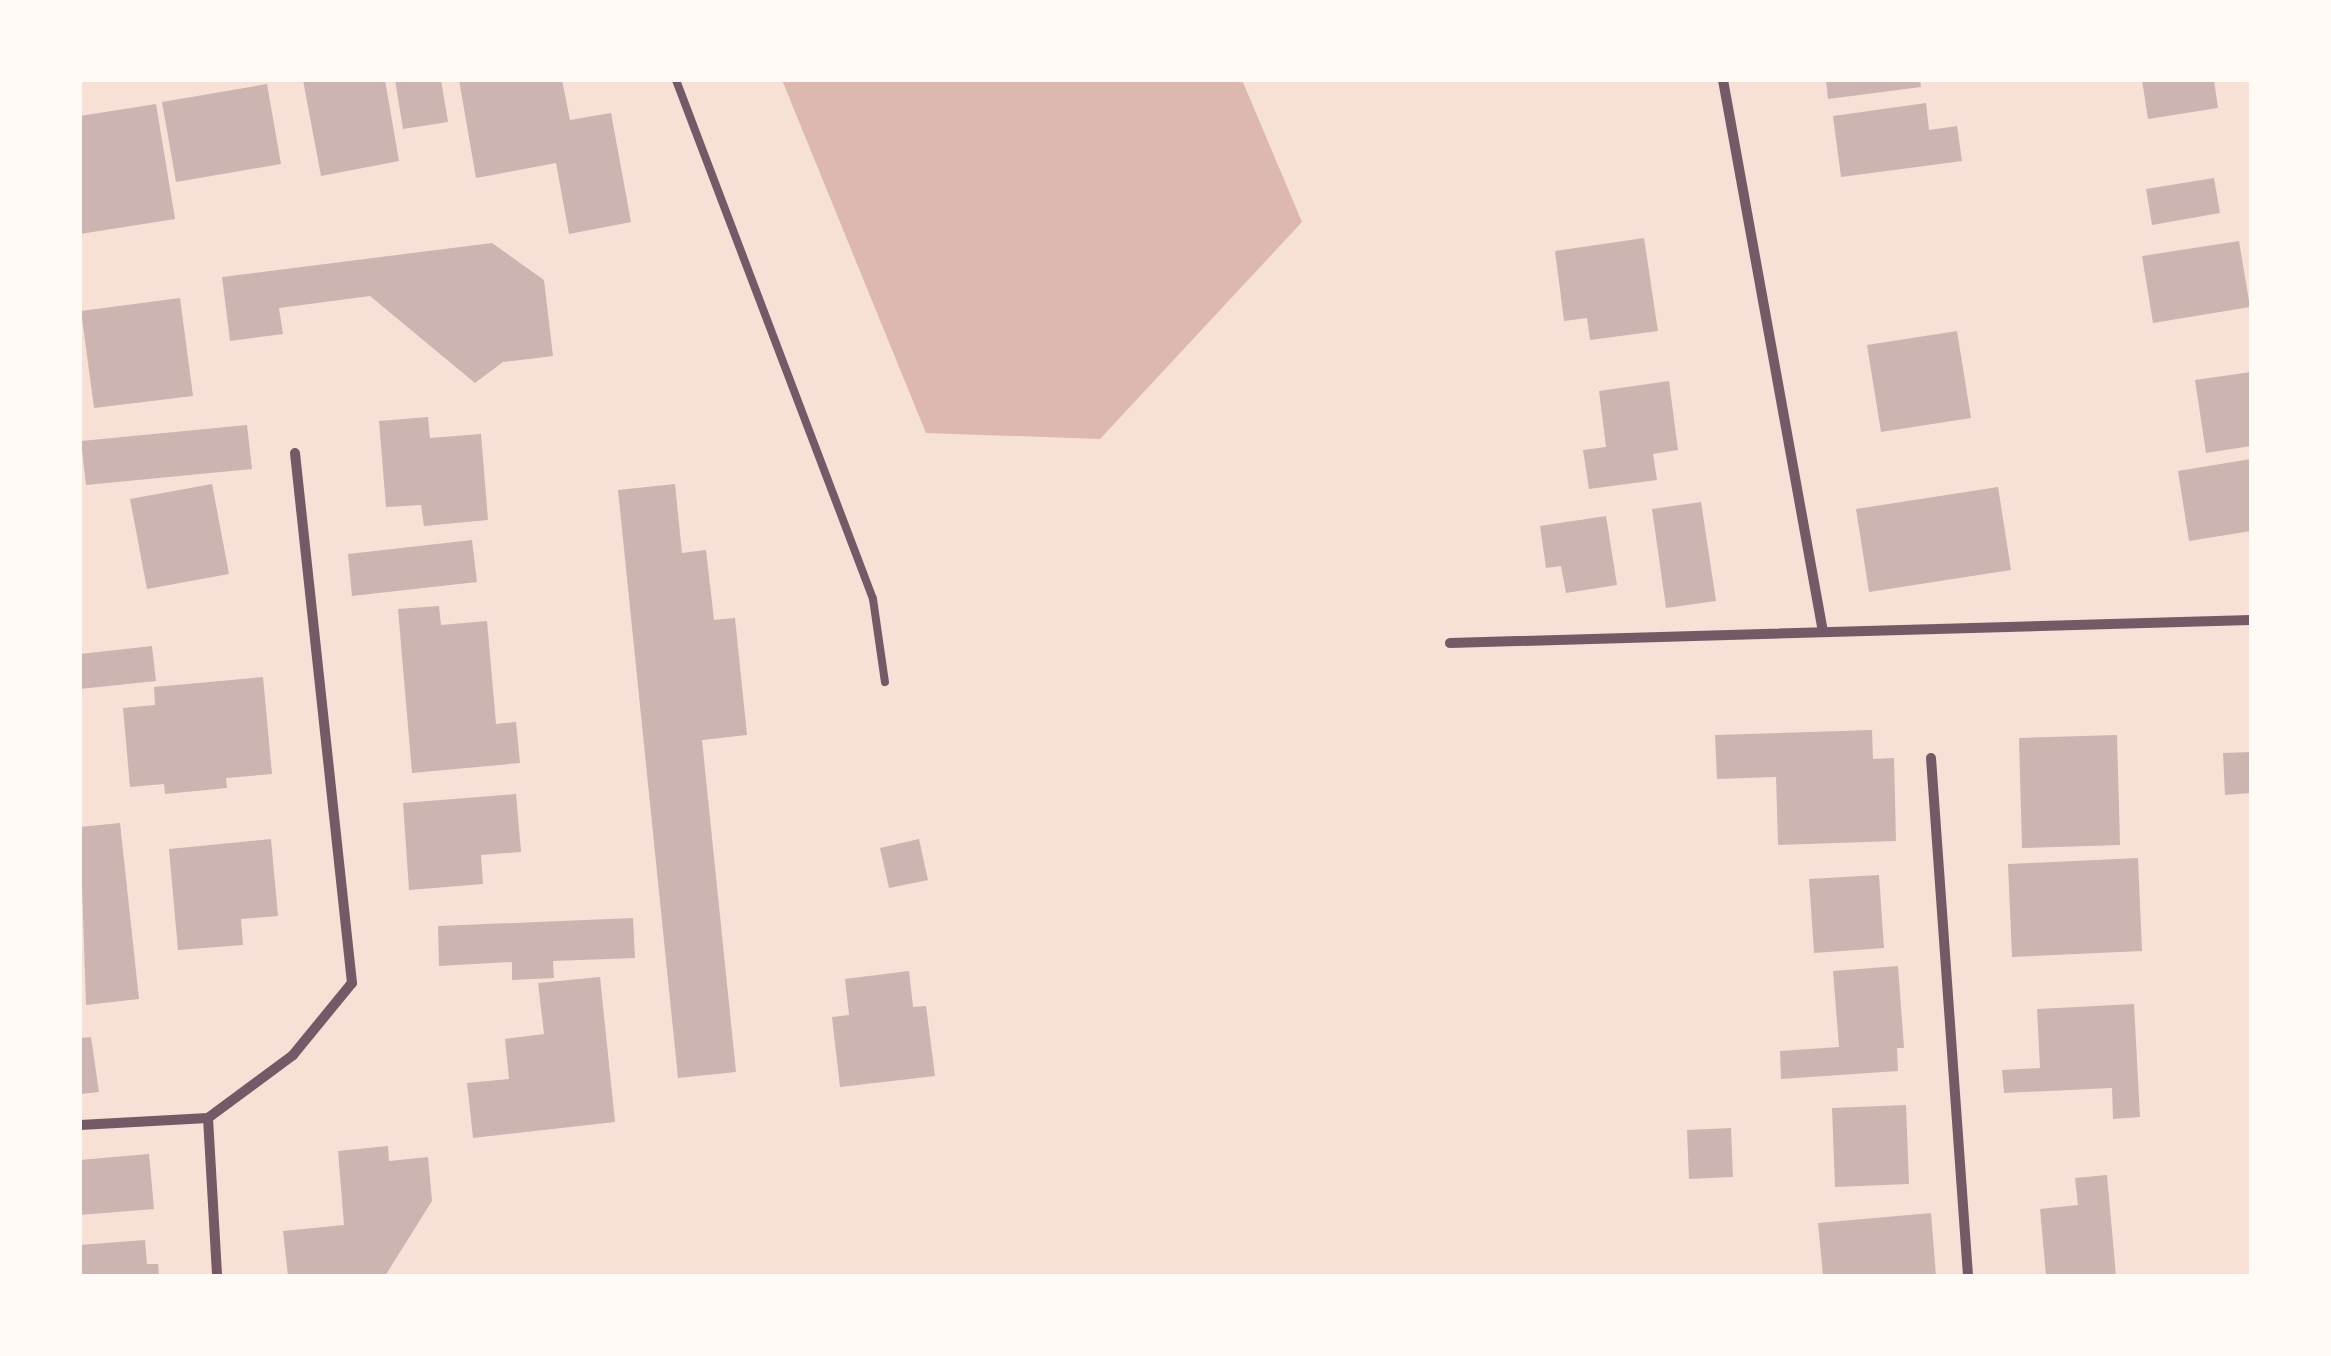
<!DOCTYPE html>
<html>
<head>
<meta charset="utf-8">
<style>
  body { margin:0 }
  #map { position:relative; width:2331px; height:1356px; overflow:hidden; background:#f7e1d7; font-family:"PT Sans Narrow",sans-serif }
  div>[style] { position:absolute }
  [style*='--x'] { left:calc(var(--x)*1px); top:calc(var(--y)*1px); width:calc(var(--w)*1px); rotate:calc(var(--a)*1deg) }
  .water>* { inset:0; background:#dcb8b0 }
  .building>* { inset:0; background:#ccb4b1 }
  .service>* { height:8px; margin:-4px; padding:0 4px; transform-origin:4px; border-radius:4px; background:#755966 }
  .minor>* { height:10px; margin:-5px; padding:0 5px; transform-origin:5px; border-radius:5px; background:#755966 }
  span { translate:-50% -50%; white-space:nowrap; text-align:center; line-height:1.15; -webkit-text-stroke:9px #fffaf5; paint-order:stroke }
  .frame { position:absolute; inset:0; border:82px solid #fffaf5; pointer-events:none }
</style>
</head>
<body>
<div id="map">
  <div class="water">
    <div style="clip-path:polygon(782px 80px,1242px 80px,1302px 222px,1100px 439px,926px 433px)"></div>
  </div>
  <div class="building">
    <div style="clip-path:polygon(303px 80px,385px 80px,399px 161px,321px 176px)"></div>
    <div style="clip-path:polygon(395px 80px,441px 80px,448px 122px,403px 129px)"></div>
    <div style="clip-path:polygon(459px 80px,562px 80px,570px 120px,611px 113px,631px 222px,569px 234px,556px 163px,476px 178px)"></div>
    <div style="clip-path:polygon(1826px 80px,1920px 80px,1921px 87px,1828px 99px)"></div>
    <div style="clip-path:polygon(2142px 80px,2214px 80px,2218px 108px,2148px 119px)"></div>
    <div style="clip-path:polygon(267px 84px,281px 164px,176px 182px,162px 102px)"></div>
    <div style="clip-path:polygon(1926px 103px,1929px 130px,1957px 126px,1962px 161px,1841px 177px,1833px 116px)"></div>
    <div style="clip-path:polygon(156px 104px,175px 219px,80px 234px,80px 116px)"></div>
    <div style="clip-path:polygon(2214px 178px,2220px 213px,2152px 225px,2146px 189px)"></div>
    <div style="clip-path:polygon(1644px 238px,1658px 331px,1590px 340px,1587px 318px,1564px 321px,1555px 251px)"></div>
    <div style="clip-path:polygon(2239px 241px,2250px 307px,2153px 323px,2142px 256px)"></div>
    <div style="clip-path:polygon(492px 243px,544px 280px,553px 356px,503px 362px,475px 383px,370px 296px,279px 308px,283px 334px,230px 341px,222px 277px)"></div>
    <div style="clip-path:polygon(180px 298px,193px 396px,94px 408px,81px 311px)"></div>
    <div style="clip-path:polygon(1957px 331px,1971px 418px,1881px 432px,1867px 345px)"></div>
    <div style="clip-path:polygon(2251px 372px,2251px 446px,2206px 453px,2195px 380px)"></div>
    <div style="clip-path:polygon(1669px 381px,1678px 450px,1653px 454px,1657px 480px,1589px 489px,1583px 450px,1606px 447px,1599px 391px)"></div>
    <div style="clip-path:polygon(428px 417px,430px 438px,481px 434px,488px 520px,424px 526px,421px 505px,386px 507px,379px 421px)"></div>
    <div style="clip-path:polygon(247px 425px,252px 469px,86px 485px,81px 441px)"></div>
    <div style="clip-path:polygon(2251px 459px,2251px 531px,2189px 541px,2178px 471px)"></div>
    <div style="clip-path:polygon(212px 484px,229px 574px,147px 589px,130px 499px)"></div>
    <div style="clip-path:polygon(675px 484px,682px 553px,706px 550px,714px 620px,735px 618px,747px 735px,702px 740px,736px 1072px,678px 1078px,618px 490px)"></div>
    <div style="clip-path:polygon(1998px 487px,2011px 570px,1869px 592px,1856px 509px)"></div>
    <div style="clip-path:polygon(1701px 502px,1716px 601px,1666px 608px,1652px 509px)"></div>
    <div style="clip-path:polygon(1606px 516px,1617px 585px,1566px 593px,1561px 566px,1546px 568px,1540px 526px)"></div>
    <div style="clip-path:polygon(472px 540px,477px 582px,352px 596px,348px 554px)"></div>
    <div style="clip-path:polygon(439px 606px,441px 625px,487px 621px,496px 724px,516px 722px,520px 763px,412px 773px,398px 609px)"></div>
    <div style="clip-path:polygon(152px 646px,156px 681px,80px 689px,80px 654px)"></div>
    <div style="clip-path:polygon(263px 677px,272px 774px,226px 778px,227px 788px,165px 794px,164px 784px,130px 787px,123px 708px,155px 705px,154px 687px)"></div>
    <div style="clip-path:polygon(1872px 730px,1873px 759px,1894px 758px,1896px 841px,1778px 845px,1776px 777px,1717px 779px,1715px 735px)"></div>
    <div style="clip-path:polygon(2117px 735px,2120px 845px,2022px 848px,2019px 738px)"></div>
    <div style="clip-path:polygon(2251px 752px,2251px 793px,2225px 795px,2223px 753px)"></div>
    <div style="clip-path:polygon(516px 794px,521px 852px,481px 855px,483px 884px,409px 890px,403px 803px)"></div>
    <div style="clip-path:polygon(120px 823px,139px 999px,86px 1005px,80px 827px)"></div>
    <div style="clip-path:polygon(271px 839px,278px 916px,241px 919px,243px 945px,178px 950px,169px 849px)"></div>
    <div style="clip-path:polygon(919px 839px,928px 880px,889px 888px,880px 848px)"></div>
    <div style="clip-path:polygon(2138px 858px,2142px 951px,2012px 957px,2008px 864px)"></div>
    <div style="clip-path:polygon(1879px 875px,1884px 948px,1814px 953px,1809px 879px)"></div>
    <div style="clip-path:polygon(633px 918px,635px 958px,553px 961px,554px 978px,512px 980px,512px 962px,439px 966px,438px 926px)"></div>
    <div style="clip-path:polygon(1898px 966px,1904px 1048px,1897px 1048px,1898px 1071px,1781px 1079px,1780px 1051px,1839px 1047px,1833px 971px)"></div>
    <div style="clip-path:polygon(909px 971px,913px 1007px,926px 1006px,935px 1076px,840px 1087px,832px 1017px,849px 1015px,845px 979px)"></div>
    <div style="clip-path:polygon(600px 977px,615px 1122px,473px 1138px,467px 1083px,509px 1079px,505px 1039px,544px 1034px,538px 983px)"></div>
    <div style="clip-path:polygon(2134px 1004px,2140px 1117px,2113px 1119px,2112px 1088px,2004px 1093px,2002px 1070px,2040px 1068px,2037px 1009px)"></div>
    <div style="clip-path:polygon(91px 1037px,99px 1092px,80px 1094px,80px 1038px)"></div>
    <div style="clip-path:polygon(1906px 1105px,1909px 1184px,1835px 1187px,1832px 1108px)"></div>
    <div style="clip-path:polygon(1731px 1128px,1733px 1177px,1689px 1179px,1687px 1130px)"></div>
    <div style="clip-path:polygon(388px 1146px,389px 1161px,428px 1157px,432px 1201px,385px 1276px,288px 1276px,283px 1231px,344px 1225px,338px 1151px)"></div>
    <div style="clip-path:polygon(149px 1154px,154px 1209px,80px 1215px,80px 1160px)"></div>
    <div style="clip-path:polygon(2107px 1175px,2116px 1276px,2046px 1276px,2040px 1209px,2078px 1205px,2075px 1178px)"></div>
    <div style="clip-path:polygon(1931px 1213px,1936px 1276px,1823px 1276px,1818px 1223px)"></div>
    <div style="clip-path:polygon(145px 1240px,147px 1264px,158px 1264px,159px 1276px,80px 1276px,80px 1245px)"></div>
  </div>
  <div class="service">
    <div style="--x:676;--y:80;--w:555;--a:69.21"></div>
    <div style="--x:873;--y:599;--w:84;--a:81.8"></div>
  </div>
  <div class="minor">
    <div style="--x:1723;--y:80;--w:561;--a:79.73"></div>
    <div style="--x:1450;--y:643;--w:801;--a:-1.64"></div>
    <div style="--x:1931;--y:758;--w:519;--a:85.91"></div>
    <div style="--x:208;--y:1118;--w:158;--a:86.7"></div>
    <div style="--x:80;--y:1125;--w:128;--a:-3.1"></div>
    <div style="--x:208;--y:1118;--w:106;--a:-36.5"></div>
    <div style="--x:293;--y:1055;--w:93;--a:-50.7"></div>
    <div style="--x:352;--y:983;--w:533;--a:-96.14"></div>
  </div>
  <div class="frame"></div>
</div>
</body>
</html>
